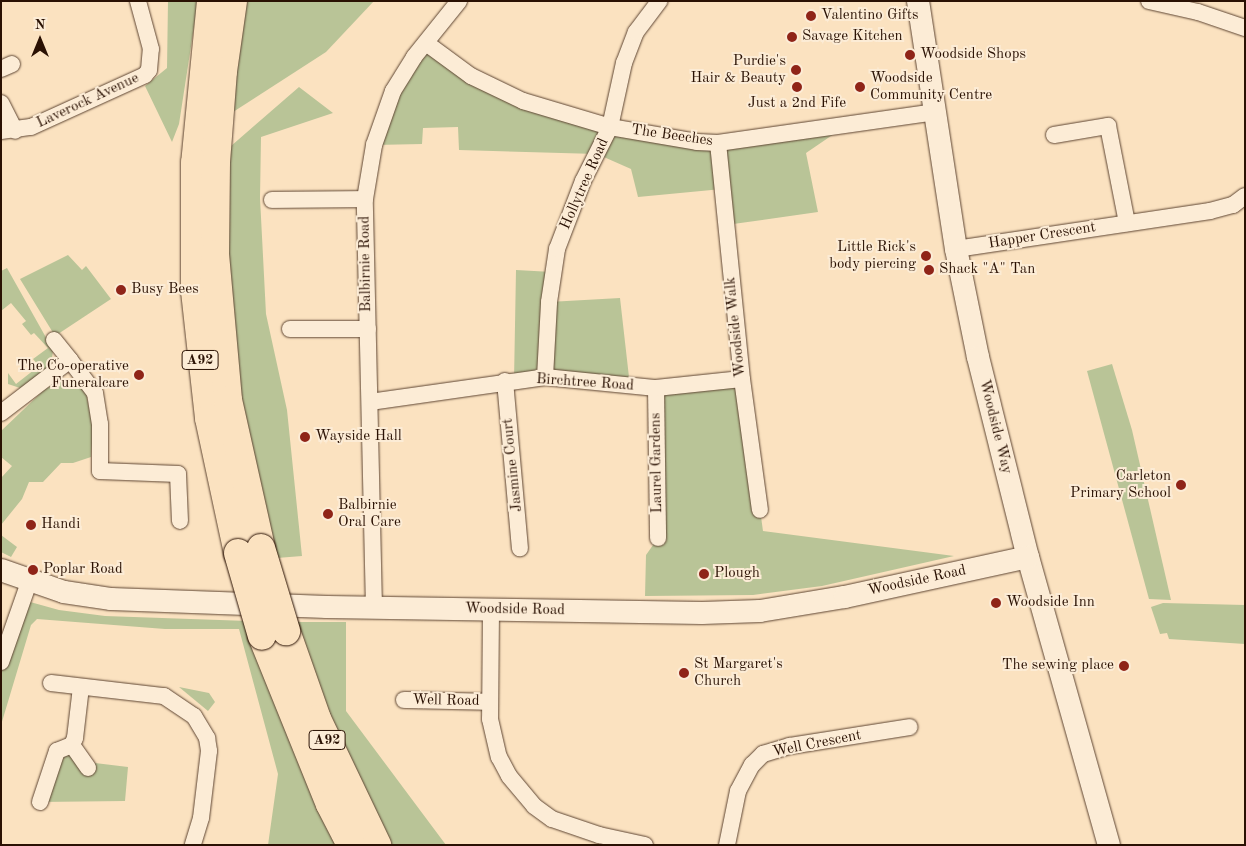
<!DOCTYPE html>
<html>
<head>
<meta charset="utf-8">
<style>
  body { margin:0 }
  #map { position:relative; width:1246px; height:846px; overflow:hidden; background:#fbe2c0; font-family:"Old Standard TT",serif }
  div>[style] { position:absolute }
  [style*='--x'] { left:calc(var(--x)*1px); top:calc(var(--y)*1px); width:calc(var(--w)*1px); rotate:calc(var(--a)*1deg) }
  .green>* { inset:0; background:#b9c497 }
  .roads { filter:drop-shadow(0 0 1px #5e4532) drop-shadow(0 0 1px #5e4532) }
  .street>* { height:16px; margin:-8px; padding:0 8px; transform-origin:8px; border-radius:8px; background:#fcecd6 }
  .secondary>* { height:22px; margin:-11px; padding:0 11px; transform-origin:11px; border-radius:11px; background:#fcecd6 }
  .highway>* { height:28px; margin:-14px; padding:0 14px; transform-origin:14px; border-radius:14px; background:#fbe2c0 }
  .bridges { filter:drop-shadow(0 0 1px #2a1103) drop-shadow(0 0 1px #2a1103) }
  .highway-bridge>* { height:28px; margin:-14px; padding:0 14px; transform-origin:14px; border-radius:14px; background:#fbe2c0 }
  .dots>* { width:14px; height:14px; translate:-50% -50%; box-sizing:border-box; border:2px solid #fcecd6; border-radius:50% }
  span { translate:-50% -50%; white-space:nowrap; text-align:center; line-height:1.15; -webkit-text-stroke:4px #fcecd6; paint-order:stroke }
  .shield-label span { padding:1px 4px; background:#fcecd6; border:1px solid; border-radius:4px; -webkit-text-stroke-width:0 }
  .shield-label { font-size:14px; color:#2a1103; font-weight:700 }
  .poi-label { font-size:15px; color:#2a1103 }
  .left { translate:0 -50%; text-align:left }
  .right { translate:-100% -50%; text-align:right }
  .street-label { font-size:15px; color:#2a1103 }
  .frame { position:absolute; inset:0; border:2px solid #2a1103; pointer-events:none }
  .north { position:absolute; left:15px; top:15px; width:50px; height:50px; -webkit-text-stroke:4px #fcecd6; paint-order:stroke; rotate:0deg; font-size:14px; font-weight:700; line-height:20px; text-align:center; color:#2a1103 }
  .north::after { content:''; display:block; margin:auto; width:18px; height:22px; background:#2a1103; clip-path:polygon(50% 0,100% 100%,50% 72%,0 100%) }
</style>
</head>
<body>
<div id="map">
  <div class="green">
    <div style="clip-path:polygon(168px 1px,198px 1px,179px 124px,172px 142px,145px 86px,167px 68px)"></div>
    <div style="clip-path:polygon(240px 1px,374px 1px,326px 52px,233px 112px)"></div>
    <div style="clip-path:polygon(426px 43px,523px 101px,697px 142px,847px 125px,806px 153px,818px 212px,726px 225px,722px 189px,638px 197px,631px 169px,597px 154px,459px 150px,458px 127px,423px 128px,422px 144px,374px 145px)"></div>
    <div style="clip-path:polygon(299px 87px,333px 113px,261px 137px,260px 198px,266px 314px,287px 410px,302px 556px,277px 558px,229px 359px,223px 153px)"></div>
    <div style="clip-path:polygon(68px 255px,82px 270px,86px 266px,111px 299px,55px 336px,20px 279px)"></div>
    <div style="clip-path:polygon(7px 268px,53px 350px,51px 367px,20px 388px,8px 384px,8px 373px,16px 384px,39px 366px,33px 359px,48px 348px,34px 333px,31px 335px,22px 324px,26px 321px,11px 303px,1px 311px,1px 271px)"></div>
    <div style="clip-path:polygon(516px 270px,552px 272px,549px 302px,620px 298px,630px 386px,514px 380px)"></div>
    <div style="clip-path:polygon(1112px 364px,1132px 430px,1171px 600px,1149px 599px,1087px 371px)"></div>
    <div style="clip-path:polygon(65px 378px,74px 380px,86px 392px,93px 429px,91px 457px,73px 463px,61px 463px,43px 482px,29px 482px,22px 499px,1px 525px,1px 478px,12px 466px,1px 457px,1px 431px,44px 390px)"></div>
    <div style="clip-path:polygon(742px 379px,763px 531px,954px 556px,822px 586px,753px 595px,645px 596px,646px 555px,658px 538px,656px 388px)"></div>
    <div style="clip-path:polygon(1px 535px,17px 547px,11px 557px,1px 552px)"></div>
    <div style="clip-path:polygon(23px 600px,59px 610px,105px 616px,248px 621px,347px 845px,268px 845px,278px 774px,239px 629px,165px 629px,37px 619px,31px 625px,1px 725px,1px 662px)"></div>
    <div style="clip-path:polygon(1163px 603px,1245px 605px,1245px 644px,1169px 639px,1167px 633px,1160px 634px,1151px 607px)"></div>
    <div style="clip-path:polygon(297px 622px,346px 622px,346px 711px,446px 845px,386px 845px,344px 755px)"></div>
    <div style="clip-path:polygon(179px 687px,209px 693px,215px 702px,208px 711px)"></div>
    <div style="clip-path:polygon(62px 749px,88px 768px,95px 763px,128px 767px,125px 801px,40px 802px)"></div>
  </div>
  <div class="roads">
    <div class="street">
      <div style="--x:1149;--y:1;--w:50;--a:12.7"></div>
      <div style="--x:1198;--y:12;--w:50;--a:18.8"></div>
      <div style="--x:426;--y:43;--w:56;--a:36.3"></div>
      <div style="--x:471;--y:76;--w:58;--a:25.7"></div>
      <div style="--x:523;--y:101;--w:91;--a:16.6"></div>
      <div style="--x:610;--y:127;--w:88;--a:9.8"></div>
      <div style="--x:697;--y:142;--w:21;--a:3"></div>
      <div style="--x:718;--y:143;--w:220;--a:-8.1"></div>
      <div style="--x:1;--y:69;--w:12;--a:-24"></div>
      <div style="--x:1;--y:103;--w:31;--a:63"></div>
      <div style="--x:1;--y:131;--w:30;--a:-8"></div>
      <div style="--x:31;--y:127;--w:125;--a:-24.5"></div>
      <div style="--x:145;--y:75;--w:6;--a:-51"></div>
      <div style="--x:149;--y:70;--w:21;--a:-85"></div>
      <div style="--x:151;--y:49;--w:50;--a:-105.2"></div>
      <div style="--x:1054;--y:135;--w:55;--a:-9.5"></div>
      <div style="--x:1108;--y:126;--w:99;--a:78.9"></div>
      <div style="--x:718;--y:143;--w:237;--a:84.2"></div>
      <div style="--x:742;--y:379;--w:132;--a:82.2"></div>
      <div style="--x:272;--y:200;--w:93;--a:-0.6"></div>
      <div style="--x:956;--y:249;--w:257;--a:-8.5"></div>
      <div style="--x:1210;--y:211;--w:24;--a:-15"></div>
      <div style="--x:1233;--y:205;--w:15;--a:-37"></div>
      <div style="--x:290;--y:329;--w:78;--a:0"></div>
      <div style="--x:54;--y:340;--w:26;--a:51"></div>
      <div style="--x:545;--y:377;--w:75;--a:-86.9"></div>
      <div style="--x:549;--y:302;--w:54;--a:-81.4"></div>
      <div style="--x:557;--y:249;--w:73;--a:-69.1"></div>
      <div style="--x:583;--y:181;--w:60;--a:-63.4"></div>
      <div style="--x:610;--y:127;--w:66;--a:-77.7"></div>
      <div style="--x:624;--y:63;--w:33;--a:-69"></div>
      <div style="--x:636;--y:32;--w:39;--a:-53"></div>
      <div style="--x:505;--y:381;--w:168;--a:84.9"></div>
      <div style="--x:656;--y:388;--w:150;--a:89.2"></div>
      <div style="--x:370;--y:402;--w:177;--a:-8.1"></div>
      <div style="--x:545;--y:377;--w:112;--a:5.7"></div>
      <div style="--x:656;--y:388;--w:86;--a:-6"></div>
      <div style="--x:1;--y:413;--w:87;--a:-37.5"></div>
      <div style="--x:70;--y:360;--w:41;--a:52.9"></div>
      <div style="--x:95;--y:393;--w:31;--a:81"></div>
      <div style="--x:100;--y:424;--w:47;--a:90"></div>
      <div style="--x:100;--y:471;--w:78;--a:2.2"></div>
      <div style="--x:178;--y:474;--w:47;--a:87.6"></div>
      <div style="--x:374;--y:608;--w:409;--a:-91.3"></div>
      <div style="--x:365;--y:199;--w:55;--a:-80.5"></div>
      <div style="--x:374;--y:145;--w:57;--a:-70.6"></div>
      <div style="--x:393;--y:91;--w:40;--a:-58"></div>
      <div style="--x:414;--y:57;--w:72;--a:-51.2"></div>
      <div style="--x:491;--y:610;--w:109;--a:90.5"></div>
      <div style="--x:490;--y:719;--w:39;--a:77"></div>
      <div style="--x:499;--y:757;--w:21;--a:62"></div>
      <div style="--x:509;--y:776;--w:39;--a:50"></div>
      <div style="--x:534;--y:806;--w:22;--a:36"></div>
      <div style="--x:552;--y:819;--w:50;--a:18.8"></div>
      <div style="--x:599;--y:835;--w:47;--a:12.3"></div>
      <div style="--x:1;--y:662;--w:85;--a:-70.7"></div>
      <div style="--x:51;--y:683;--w:114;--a:6.6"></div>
      <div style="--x:164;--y:696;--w:36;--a:34"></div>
      <div style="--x:194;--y:716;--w:26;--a:59"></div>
      <div style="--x:207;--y:738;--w:13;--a:81"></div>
      <div style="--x:209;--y:751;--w:67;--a:96.8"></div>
      <div style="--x:201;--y:818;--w:28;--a:107"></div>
      <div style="--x:404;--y:700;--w:85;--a:1.3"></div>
      <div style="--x:72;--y:745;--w:28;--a:55"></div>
      <div style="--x:40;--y:802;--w:54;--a:-71.6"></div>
      <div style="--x:57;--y:751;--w:16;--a:-22"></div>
      <div style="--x:72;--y:745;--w:8;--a:-67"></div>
      <div style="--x:75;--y:738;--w:51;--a:-83.3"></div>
      <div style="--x:727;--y:845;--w:55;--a:-78.5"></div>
      <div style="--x:738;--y:791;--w:30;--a:-62"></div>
      <div style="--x:752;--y:765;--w:16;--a:-45"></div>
      <div style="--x:763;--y:754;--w:28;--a:-17"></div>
      <div style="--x:790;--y:746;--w:121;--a:-9"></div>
    </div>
    <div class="secondary">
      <div style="--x:918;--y:1;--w:251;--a:81.3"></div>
      <div style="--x:956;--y:249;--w:110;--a:78.5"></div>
      <div style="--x:978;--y:357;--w:206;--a:76"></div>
      <div style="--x:1028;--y:557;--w:299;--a:74.3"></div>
      <div style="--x:1;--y:570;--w:67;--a:19.2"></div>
      <div style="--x:64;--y:592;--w:48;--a:8.5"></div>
      <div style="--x:111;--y:599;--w:216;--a:2.1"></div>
      <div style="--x:327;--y:607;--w:375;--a:0.9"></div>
      <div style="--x:702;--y:613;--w:58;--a:-2"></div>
      <div style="--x:760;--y:611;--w:86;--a:-9.4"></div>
      <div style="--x:845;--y:597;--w:187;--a:-12.3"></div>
    </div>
    <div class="highway">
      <div style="--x:211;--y:1;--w:163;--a:95.6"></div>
      <div style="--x:195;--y:163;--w:128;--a:90"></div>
      <div style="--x:195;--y:291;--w:128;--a:83.7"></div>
      <div style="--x:209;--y:418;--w:138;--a:77.9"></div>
      <div style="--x:233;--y:1;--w:71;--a:98.1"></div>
      <div style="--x:223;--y:71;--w:91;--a:94.4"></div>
      <div style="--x:216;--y:162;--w:92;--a:90.6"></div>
      <div style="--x:215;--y:254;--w:147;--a:84.9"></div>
      <div style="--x:228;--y:400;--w:152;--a:77.4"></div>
      <div style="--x:286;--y:631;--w:93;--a:70.6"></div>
      <div style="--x:317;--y:719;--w:140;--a:64.5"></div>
      <div style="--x:262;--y:636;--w:181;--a:68"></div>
      <div style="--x:330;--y:804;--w:46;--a:62.9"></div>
    </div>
  </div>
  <div class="bridges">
    <div class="highway-bridge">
      <div style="--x:261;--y:548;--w:87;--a:73.2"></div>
      <div style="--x:238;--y:553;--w:86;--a:73.9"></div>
    </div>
  </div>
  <div class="dots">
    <div style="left:811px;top:16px;background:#8f2418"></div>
    <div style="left:792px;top:37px;background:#8f2418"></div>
    <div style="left:910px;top:55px;background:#8f2418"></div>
    <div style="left:796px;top:70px;background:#8f2418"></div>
    <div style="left:797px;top:87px;background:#8f2418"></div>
    <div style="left:860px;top:87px;background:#8f2418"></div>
    <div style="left:926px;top:256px;background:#8f2418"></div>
    <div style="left:929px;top:270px;background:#8f2418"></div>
    <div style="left:121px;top:290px;background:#8f2418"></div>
    <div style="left:139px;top:375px;background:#8f2418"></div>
    <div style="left:305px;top:437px;background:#8f2418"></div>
    <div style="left:1181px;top:485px;background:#8f2418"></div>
    <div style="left:328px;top:514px;background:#8f2418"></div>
    <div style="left:31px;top:525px;background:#8f2418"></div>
    <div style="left:33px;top:570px;background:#8f2418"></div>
    <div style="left:704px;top:574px;background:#8f2418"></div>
    <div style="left:996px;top:603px;background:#8f2418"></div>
    <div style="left:1124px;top:666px;background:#8f2418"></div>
    <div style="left:684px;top:673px;background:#8f2418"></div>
  </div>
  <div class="shield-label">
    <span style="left:200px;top:360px">A92</span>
    <span style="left:327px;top:740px">A92</span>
  </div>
  <div class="poi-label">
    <span class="left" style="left:821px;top:16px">Valentino Gifts</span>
    <span class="left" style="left:802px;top:37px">Savage Kitchen</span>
    <span class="left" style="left:920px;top:55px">Woodside Shops</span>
    <span class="right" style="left:786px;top:70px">Purdie's<br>Hair &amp; Beauty</span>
    <span class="left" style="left:870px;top:87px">Woodside<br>Community Centre</span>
    <span style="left:797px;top:104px">Just a 2nd Fife</span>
    <span class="right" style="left:916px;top:256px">Little Rick's<br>body piercing</span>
    <span class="left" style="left:939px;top:270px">Shack "A" Tan</span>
    <span class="left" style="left:131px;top:290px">Busy Bees</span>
    <span class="right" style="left:129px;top:375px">The Co-operative<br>Funeralcare</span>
    <span class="left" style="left:315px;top:437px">Wayside Hall</span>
    <span class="right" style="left:1171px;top:485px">Carleton<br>Primary School</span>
    <span class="left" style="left:338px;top:514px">Balbirnie<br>Oral Care</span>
    <span class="left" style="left:41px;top:525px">Handi</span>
    <span class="left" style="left:43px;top:570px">Poplar Road</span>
    <span class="left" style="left:714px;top:574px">Plough</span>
    <span class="left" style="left:1006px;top:603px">Woodside Inn</span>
    <span class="left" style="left:694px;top:673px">St Margaret's<br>Church</span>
    <span class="right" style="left:1114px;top:666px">The sewing place</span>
  </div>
  <div class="street-label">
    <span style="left:88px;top:101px;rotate:-25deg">Laverock Avenue</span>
    <span style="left:672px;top:136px;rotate:8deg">The Beeches</span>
    <span style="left:585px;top:184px;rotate:-66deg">Hollytree Road</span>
    <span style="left:1042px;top:236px;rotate:-9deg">Happer Crescent</span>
    <span style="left:366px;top:264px;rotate:-91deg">Balbirnie Road</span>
    <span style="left:736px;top:327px;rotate:-96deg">Woodside Walk</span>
    <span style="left:585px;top:383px;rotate:4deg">Birchtree Road</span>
    <span style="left:995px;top:427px;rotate:76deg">Woodside Way</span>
    <span style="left:657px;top:463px;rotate:-91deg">Laurel Gardens</span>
    <span style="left:513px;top:465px;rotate:-96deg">Jasmine Court</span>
    <span style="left:917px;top:581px;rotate:-12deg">Woodside Road</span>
    <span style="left:515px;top:610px;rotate:1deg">Woodside Road</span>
    <span style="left:446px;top:701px;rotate:1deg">Well Road</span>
    <span style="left:817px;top:744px;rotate:-11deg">Well Crescent</span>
  </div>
  <div class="frame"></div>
  <div class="north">N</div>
</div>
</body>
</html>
